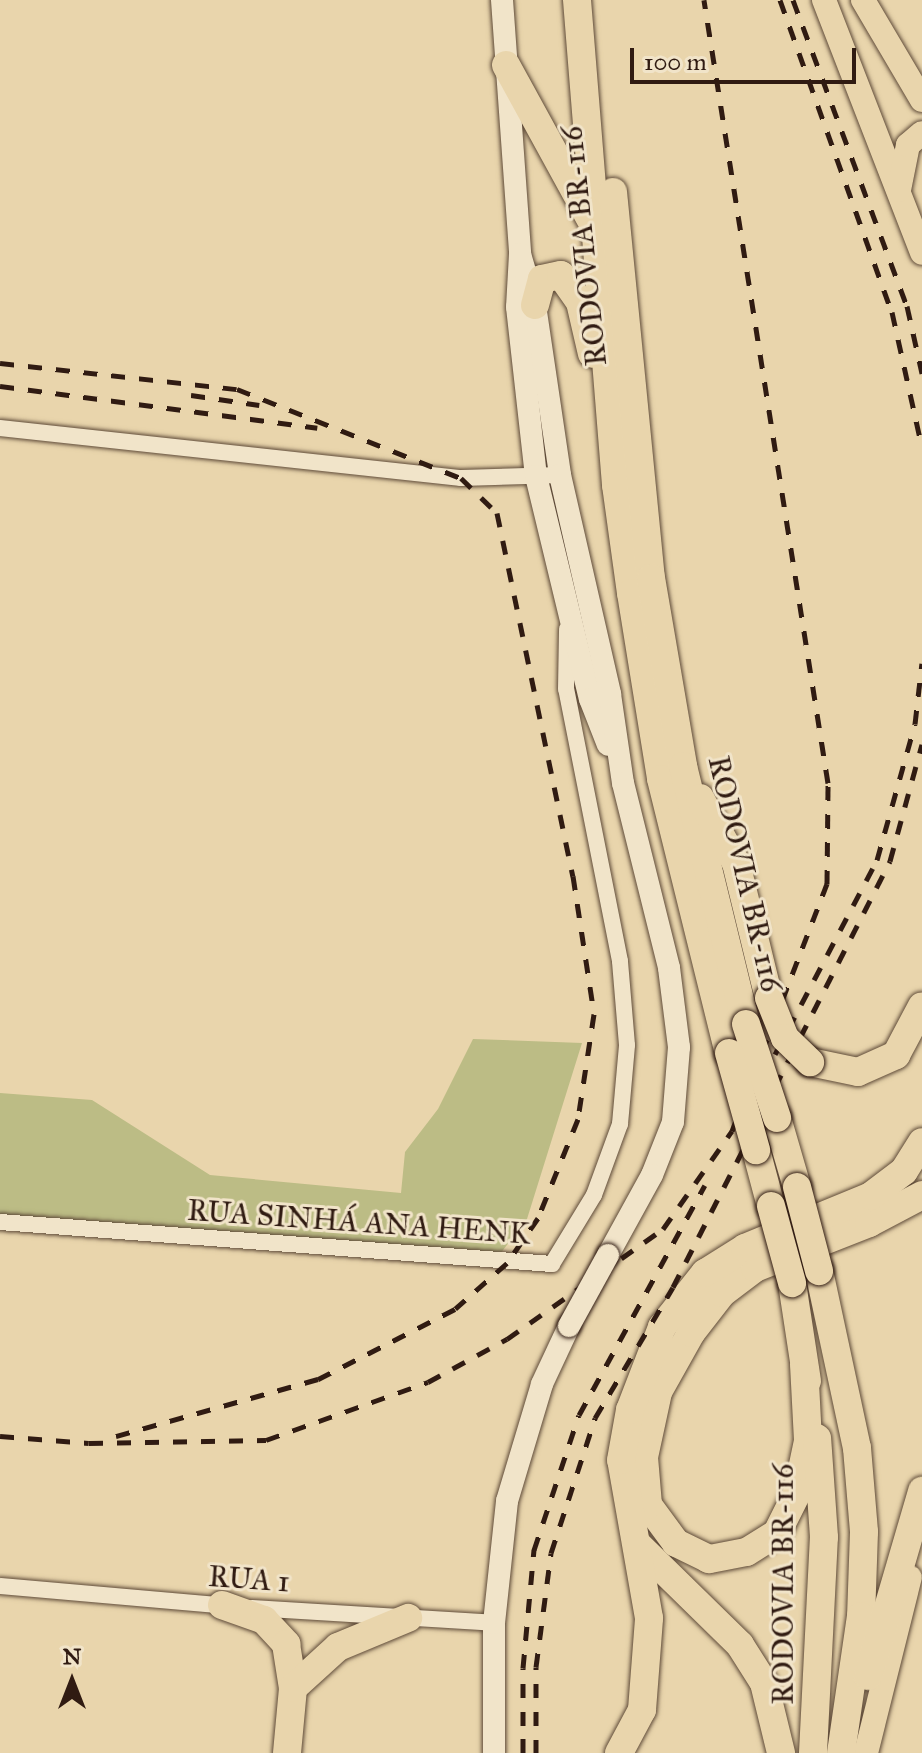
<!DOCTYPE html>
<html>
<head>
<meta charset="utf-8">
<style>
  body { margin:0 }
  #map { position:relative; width:922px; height:1753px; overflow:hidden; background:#e9d5ac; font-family:"IM FELL Great Primer",serif }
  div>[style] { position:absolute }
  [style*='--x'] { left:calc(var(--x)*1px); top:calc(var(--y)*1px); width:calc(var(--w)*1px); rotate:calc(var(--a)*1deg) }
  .green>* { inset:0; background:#bcbc85 }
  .roads { filter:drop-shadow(0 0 2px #5e4a38) drop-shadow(0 0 2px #5e4a38) }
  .minor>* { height:16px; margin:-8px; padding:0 8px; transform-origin:8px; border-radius:8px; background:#f1e4c9 }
  .secondary>* { height:22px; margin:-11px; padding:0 11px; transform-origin:11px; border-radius:11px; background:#f1e4c9 }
  .primary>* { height:24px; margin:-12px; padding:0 12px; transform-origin:12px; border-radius:12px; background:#e9d5ac }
  .motorway>* { height:28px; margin:-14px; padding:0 14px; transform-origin:14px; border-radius:14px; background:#e9d5ac }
  .rail>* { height:5px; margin-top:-2.5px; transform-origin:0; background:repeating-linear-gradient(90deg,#301b12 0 14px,transparent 0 28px) }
  .bridges { filter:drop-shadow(0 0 2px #301b12) drop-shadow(0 0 2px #301b12) }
  .secondary-bridge>* { height:22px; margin:-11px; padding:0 11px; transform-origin:11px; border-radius:11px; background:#f1e4c9 }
  .motorway-bridge>* { height:28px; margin:-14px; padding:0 14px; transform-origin:14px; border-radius:14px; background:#e9d5ac }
  span { translate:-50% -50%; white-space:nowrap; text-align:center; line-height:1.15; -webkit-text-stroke:6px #f1e4c9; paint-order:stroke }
  .street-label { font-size:30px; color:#301b12 }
  .north { position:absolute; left:32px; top:1641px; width:80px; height:80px; -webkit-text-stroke:6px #f1e4c9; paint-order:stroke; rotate:0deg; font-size:22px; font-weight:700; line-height:32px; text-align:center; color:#301b12 }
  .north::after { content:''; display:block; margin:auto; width:28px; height:36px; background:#301b12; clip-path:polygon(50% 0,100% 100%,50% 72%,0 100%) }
  .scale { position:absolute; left:630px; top:48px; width:226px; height:36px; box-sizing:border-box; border:4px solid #301b12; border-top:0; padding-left:10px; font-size:24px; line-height:28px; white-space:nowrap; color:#301b12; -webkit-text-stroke:6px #f1e4c9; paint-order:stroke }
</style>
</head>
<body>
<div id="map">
  <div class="green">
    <div style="clip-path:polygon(473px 1039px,582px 1043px,527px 1219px,500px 1254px,0 1215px,0 1093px,92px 1100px,210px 1175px,401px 1193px,405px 1152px,438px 1109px)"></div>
  </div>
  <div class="roads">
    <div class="minor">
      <div style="--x:0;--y:428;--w:464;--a:6.2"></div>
      <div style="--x:461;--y:478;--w:99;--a:-1.7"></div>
      <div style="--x:0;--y:1222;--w:554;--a:4.35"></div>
      <div style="--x:552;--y:1264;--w:81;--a:-58.7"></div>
      <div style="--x:594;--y:1195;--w:76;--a:-69.9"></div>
      <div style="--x:620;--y:1124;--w:79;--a:-84.9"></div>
      <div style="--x:627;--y:1045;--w:84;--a:-94.8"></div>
      <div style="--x:620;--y:961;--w:277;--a:-101.2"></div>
      <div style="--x:566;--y:689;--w:60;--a:-89"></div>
      <div style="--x:0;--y:1586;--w:230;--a:5"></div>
      <div style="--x:252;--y:1608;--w:242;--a:3.5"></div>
    </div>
    <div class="secondary">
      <div style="--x:502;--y:0;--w:255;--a:85.9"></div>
      <div style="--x:520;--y:254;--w:53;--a:93.2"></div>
      <div style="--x:517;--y:307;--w:170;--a:83.6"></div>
      <div style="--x:536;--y:476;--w:229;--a:76.4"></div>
      <div style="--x:590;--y:699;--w:49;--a:68.6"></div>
      <div style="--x:520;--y:254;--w:53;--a:73.6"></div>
      <div style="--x:535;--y:305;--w:172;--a:81.6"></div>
      <div style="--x:560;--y:475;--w:225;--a:77.1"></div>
      <div style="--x:610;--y:694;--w:90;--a:81.7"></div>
      <div style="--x:623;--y:783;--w:191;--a:76"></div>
      <div style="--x:669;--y:968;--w:80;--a:82.8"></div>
      <div style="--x:679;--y:1047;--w:75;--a:94.6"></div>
      <div style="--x:673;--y:1122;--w:57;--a:111.6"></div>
      <div style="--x:652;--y:1175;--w:91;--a:118.8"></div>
      <div style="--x:494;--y:1753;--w:130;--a:-90"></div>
      <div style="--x:494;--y:1623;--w:123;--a:-83.9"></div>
      <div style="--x:507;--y:1501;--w:122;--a:-73.3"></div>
      <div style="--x:542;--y:1384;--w:64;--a:-65"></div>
    </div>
    <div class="primary">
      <div style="--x:824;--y:0;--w:271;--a:68.8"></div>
      <div style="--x:863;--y:0;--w:116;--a:59.5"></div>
      <div style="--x:899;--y:190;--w:46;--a:-78.7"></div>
      <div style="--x:908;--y:145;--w:18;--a:-41"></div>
      <div style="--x:866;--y:1753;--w:181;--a:-76"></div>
    </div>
    <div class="motorway">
      <div style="--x:577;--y:0;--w:487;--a:85.4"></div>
      <div style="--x:616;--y:485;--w:109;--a:82.1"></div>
      <div style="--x:631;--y:593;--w:188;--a:80.8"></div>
      <div style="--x:661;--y:779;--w:282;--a:76.1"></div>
      <div style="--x:506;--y:65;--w:179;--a:61.3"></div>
      <div style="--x:613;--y:192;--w:388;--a:84.4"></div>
      <div style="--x:651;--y:578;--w:191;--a:80.3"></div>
      <div style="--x:683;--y:766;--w:266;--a:76.3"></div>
      <div style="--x:535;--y:305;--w:27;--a:-75"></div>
      <div style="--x:542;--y:279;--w:19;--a:-12"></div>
      <div style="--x:561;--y:275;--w:33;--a:55"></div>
      <div style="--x:580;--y:302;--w:53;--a:77"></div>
      <div style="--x:700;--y:798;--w:74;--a:61"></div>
      <div style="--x:736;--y:863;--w:139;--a:76.3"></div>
      <div style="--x:810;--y:1062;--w:49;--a:11.8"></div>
      <div style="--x:858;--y:1072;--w:42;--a:-24.1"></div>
      <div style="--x:896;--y:1055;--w:55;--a:-62"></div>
      <div style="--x:777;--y:1118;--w:72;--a:73.8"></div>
      <div style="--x:756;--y:1150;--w:58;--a:75"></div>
      <div style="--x:819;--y:1271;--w:181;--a:77.9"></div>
      <div style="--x:857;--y:1448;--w:84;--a:85.2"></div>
      <div style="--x:864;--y:1532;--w:84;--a:92"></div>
      <div style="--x:861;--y:1616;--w:138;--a:98.3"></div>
      <div style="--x:792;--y:1283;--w:99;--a:81.3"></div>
      <div style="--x:804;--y:1364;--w:77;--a:87"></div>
      <div style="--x:808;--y:1441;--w:53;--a:101.9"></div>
      <div style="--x:797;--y:1493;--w:45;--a:116.6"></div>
      <div style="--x:777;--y:1533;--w:36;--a:148"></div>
      <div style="--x:746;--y:1552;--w:38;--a:169"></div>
      <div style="--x:709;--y:1559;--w:37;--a:-154"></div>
      <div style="--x:676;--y:1543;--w:47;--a:-126.4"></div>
      <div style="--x:648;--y:1505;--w:48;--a:-94.8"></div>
      <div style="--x:644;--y:1457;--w:66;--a:-77.8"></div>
      <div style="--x:658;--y:1392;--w:68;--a:-60.8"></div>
      <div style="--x:691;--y:1333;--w:51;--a:-52.2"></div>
      <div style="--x:722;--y:1293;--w:41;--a:-37.1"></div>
      <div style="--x:755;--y:1268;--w:123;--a:-21.5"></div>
      <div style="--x:869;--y:1223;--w:60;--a:-27.8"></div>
      <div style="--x:637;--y:1544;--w:144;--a:44.4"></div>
      <div style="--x:740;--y:1645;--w:45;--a:57.7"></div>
      <div style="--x:764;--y:1683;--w:72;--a:76.3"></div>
      <div style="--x:222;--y:1605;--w:45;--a:19.7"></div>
      <div style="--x:264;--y:1620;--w:33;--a:47"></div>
      <div style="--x:286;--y:1644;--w:45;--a:81"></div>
      <div style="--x:868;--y:1676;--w:193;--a:-73.7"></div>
      <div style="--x:287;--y:1753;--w:65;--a:-84.7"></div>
      <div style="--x:293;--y:1688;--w:61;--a:-42.3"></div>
      <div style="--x:338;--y:1647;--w:76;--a:-22.5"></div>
      <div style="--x:619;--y:1753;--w:49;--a:-61.9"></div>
      <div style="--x:642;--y:1710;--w:92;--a:-85.6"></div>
      <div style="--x:649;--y:1618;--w:160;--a:-100"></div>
      <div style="--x:621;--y:1460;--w:51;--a:-79.8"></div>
      <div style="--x:630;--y:1410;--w:89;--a:-68.9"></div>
      <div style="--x:662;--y:1327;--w:69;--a:-51.5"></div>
      <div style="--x:705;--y:1273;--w:47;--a:-32"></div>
      <div style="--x:745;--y:1248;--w:136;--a:-22.4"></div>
      <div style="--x:871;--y:1196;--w:41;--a:-37.1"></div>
      <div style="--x:904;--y:1171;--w:34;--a:-58"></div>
      <div style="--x:813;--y:1753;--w:216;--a:-87.1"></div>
      <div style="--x:824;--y:1537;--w:99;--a:-94"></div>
    </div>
  </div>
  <div class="rail">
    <div style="--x:780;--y:0;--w:331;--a:70.3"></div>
    <div style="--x:892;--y:312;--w:138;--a:77.5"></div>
    <div style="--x:793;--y:0;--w:327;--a:69.6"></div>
    <div style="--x:907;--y:306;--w:69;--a:77.4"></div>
    <div style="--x:0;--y:363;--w:238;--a:6.3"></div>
    <div style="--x:237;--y:389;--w:241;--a:21.7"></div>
    <div style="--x:461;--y:478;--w:50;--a:44.2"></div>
    <div style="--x:497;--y:513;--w:371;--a:78.2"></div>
    <div style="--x:573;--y:876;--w:140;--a:81.3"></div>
    <div style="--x:594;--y:1014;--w:106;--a:98.7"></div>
    <div style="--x:578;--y:1119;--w:107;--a:112"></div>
    <div style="--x:538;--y:1218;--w:55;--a:124.6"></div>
    <div style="--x:507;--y:1263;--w:69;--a:138.5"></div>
    <div style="--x:455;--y:1309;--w:154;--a:152.9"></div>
    <div style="--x:318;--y:1379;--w:210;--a:164.2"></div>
    <div style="--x:0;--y:386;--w:320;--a:7.5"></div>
    <div style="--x:191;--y:395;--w:69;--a:8.4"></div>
    <div style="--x:762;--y:1079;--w:247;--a:-62.3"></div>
    <div style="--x:877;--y:860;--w:141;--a:-74.4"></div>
    <div style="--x:915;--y:724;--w:61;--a:-83.5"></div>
    <div style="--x:0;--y:1436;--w:89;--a:4.5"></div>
    <div style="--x:89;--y:1443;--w:177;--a:-1"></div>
    <div style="--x:266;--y:1440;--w:172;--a:-19.7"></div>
    <div style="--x:428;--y:1382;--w:90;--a:-28.6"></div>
    <div style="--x:507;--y:1339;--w:191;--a:-35.2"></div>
    <div style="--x:663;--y:1229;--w:120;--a:-54.9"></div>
    <div style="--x:732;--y:1131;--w:265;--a:-69"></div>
    <div style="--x:827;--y:884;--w:101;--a:-89.4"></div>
    <div style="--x:828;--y:783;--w:793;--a:-99"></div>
    <div style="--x:523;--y:1753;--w:85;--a:-90"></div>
    <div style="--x:523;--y:1668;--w:119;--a:-84.7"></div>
    <div style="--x:534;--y:1550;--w:142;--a:-71.6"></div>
    <div style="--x:579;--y:1415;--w:262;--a:-61.3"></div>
    <div style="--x:536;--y:1753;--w:86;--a:-90"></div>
    <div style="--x:536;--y:1667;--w:115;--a:-82.5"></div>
    <div style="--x:551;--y:1553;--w:142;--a:-71.9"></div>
    <div style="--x:595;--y:1418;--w:152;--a:-59.2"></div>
    <div style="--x:673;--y:1287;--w:478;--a:-63"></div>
    <div style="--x:890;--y:861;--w:121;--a:-74.7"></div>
  </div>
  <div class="bridges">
    <div class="secondary-bridge">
      <div style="--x:569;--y:1326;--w:81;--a:-61.2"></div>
    </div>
    <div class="motorway-bridge">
      <div style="--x:769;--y:998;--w:43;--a:68.2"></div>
      <div style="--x:785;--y:1038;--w:35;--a:44"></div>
      <div style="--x:746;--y:1024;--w:99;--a:71.7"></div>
      <div style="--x:729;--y:1053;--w:101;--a:74.4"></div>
      <div style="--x:797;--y:1187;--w:87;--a:75.3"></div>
      <div style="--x:771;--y:1206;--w:80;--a:74.7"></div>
    </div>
  </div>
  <div class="street-label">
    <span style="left:584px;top:246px;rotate:-96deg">RODOVIA BR-116</span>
    <span style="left:745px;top:874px;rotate:77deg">RODOVIA BR-116</span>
    <span style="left:359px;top:1222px;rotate:4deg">RUA SINHÁ ANA HENK</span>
    <span style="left:249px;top:1579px;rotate:4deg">RUA 1</span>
    <span style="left:783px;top:1584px;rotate:-90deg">RODOVIA BR-116</span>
  </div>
  <div class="north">N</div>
  <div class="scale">100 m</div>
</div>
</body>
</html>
